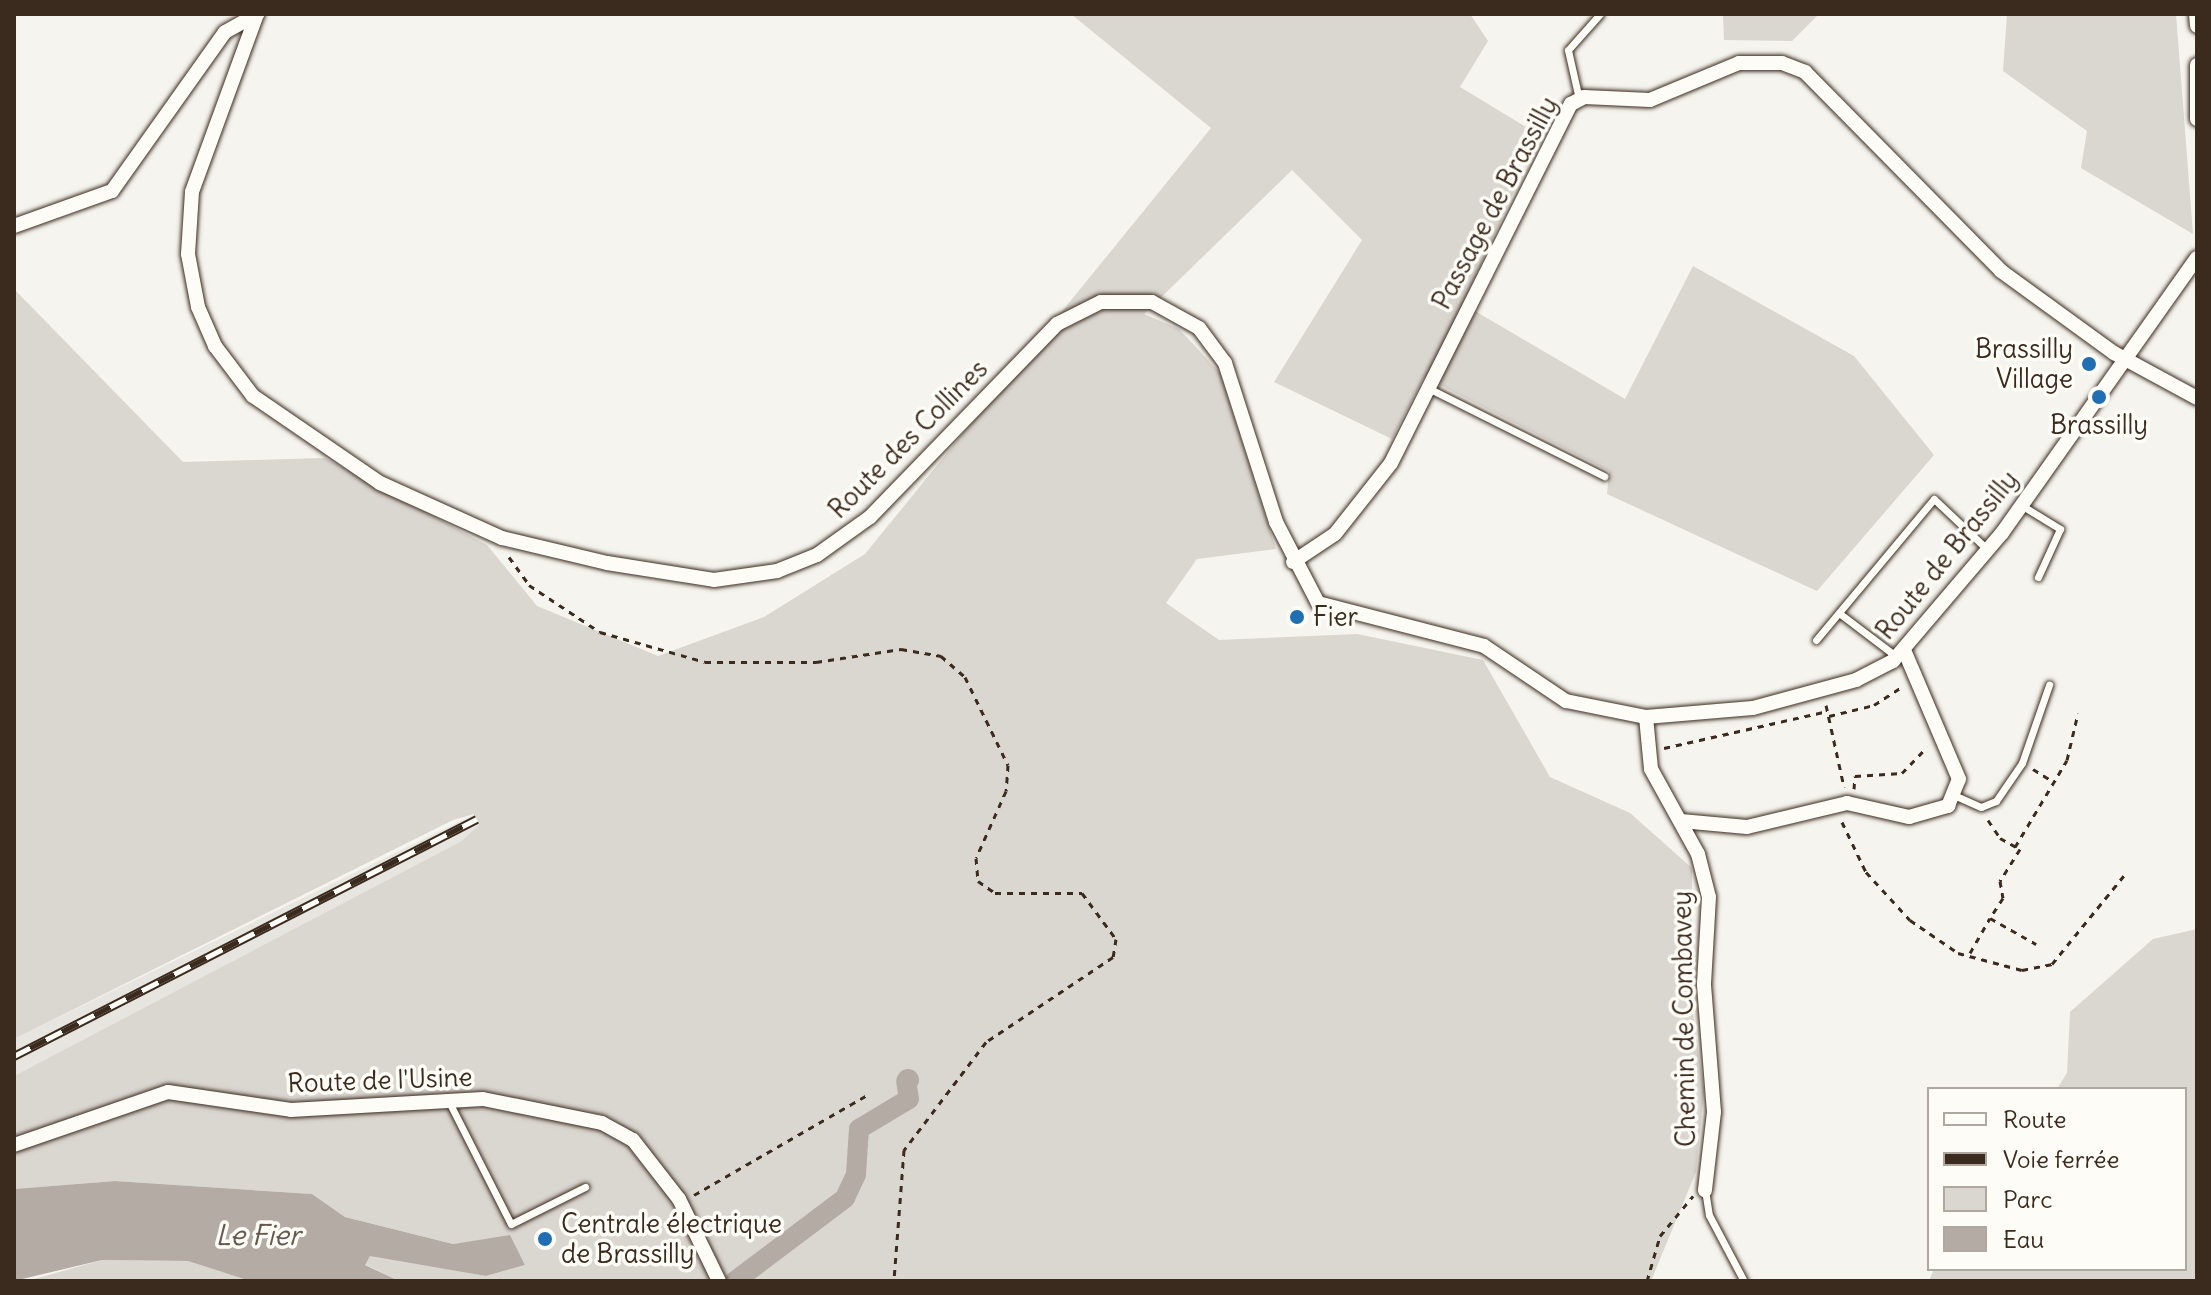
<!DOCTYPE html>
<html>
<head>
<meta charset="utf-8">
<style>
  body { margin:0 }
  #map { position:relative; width:2211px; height:1295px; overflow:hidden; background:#f5f4ee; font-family:Delius,sans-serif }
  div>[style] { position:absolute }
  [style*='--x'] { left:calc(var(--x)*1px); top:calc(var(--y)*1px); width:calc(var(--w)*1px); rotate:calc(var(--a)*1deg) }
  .built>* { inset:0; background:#e7e5df }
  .green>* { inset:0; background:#dad6d0 }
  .water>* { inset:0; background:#b4aca4 }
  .round { border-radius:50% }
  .canal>* { height:20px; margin:-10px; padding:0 10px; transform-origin:10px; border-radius:10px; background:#b4aca4 }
  .path>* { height:3px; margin-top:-1.5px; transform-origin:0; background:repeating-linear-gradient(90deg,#3b2a1e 0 6px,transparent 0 12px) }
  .roads { filter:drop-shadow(0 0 2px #3b2a1e) drop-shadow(0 0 2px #3b2a1e) }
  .service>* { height:7px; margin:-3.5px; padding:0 3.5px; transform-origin:3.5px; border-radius:3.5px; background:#fdfcf7 }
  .minor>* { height:14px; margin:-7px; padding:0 7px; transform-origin:7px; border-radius:7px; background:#fdfcf7 }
  .rail>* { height:9px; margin-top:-4.5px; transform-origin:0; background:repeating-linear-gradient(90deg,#fdfcf7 0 18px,#3b2a1e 0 36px); box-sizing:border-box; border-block:2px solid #3b2a1e }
  .dots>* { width:22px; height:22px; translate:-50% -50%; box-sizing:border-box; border:4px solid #fdfcf7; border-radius:50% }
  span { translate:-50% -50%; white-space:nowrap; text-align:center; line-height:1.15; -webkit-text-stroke:7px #fdfcf7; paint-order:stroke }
  .street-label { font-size:26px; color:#3b2a1e }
  .poi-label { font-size:26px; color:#3b2a1e }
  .right { translate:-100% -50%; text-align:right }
  .left { translate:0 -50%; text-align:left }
  .water-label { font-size:28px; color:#65584d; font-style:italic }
  .frame { position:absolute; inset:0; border:16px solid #3b2a1e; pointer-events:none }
  .legend { position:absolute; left:1927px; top:1087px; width:260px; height:184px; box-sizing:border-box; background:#fdfcf7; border:2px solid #afa8a0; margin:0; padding:10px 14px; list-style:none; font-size:24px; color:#3b2a1e }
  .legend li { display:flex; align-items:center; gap:16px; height:40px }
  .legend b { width:40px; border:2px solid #afa8a0 }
</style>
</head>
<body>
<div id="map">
  <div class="built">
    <div style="clip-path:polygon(475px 814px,480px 825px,463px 841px,14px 1076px,14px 1039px)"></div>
  </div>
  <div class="green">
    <div style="clip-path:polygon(1071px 14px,1470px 14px,1488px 41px,1460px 87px,1526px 127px,1506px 168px,1517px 185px,1463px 304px,1625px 399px,1693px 266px,1854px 356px,1934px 455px,1817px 591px,1607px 494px,1609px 471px,1424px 377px,1392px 439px,1274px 382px,1362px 240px,1292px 170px,1144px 314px,1179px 329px,1220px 373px,1276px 549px,1197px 559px,1166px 603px,1219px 640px,1357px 634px,1483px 660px,1550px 777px,1630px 813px,1692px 868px,1691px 999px,1704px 1092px,1696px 1172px,1651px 1281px,399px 1281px,364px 1264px,370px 1256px,383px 1256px,486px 1276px,525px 1265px,510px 1236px,453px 1244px,345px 1217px,312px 1194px,115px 1181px,14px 1189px,14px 1076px,462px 841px,479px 825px,474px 814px,453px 820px,14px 1039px,14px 289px,183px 462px,325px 458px,487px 545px,537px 606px,658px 656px,764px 617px,865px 554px,1211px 128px)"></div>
    <div style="clip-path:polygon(1723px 14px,1819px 14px,1792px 41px,1724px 40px)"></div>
    <div style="clip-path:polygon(2007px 14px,2176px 14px,2193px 234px,2081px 168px,2087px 131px,2003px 71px)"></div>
    <div style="clip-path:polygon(2197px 929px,2197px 1281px,1929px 1281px,1934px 1269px,2185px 1269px,2185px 1089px,2057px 1089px,2067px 1073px,2070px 1012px,2153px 939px)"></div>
    <div style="clip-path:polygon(102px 1260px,188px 1261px,250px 1281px,27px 1281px)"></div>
  </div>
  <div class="water">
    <div class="round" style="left:897px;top:1069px;width:22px;height:22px"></div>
    <div style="clip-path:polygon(115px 1181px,312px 1194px,345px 1217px,453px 1244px,510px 1235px,525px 1265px,486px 1276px,370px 1256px,365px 1265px,399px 1281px,250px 1281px,188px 1261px,102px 1260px,14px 1281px,14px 1189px)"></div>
  </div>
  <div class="canal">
    <div style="--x:735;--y:1281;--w:138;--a:-37"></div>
    <div style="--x:845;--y:1198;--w:26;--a:-65"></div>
    <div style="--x:856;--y:1174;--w:45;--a:-86.2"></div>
    <div style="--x:859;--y:1129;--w:58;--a:-31"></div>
    <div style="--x:909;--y:1099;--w:18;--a:-99"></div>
  </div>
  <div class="path">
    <div style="--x:509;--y:557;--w:34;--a:54"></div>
    <div style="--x:529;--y:585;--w:85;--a:33.5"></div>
    <div style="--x:600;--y:632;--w:109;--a:15.9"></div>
    <div style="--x:705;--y:662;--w:111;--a:0"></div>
    <div style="--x:816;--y:662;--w:86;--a:-8.7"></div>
    <div style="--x:901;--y:649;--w:41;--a:9.9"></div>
    <div style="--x:941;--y:656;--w:32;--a:41"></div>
    <div style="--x:965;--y:677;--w:98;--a:64"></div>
    <div style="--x:1008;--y:765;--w:26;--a:94"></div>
    <div style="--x:1006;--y:791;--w:73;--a:114.1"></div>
    <div style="--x:976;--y:858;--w:23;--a:85"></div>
    <div style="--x:978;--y:881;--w:21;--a:35"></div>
    <div style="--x:995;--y:893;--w:87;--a:0"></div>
    <div style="--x:1082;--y:893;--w:57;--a:53.5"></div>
    <div style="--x:1116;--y:939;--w:18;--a:99"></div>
    <div style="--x:1113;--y:957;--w:153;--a:146.2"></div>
    <div style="--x:986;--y:1042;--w:136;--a:127.2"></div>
    <div style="--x:904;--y:1150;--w:131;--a:94.4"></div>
    <div style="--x:1826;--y:705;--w:84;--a:77.6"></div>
    <div style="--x:1829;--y:716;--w:46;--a:-13.7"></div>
    <div style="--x:1874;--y:705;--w:33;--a:-33"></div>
    <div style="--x:1664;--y:748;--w:168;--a:-12.7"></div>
    <div style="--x:2033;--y:769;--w:25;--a:32"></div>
    <div style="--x:1854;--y:789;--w:13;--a:-86"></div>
    <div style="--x:1855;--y:776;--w:47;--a:-3.7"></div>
    <div style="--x:1902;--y:773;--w:36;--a:-46"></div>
    <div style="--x:1988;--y:820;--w:22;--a:56"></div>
    <div style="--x:2000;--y:838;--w:23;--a:29"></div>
    <div style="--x:2020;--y:849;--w:38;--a:122"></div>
    <div style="--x:2000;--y:881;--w:17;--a:80"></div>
    <div style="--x:2003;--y:898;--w:24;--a:123"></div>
    <div style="--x:1990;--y:918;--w:53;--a:29.5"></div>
    <div style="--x:1842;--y:822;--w:55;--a:64.4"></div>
    <div style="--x:1866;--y:872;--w:65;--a:47.5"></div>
    <div style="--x:1910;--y:920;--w:58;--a:34.5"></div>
    <div style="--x:1958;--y:953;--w:66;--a:14.9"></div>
    <div style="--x:2022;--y:970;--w:31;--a:-11"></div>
    <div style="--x:2052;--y:964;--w:117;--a:-50.9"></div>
    <div style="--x:2015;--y:847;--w:101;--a:-59.1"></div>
    <div style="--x:2067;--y:760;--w:48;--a:-76.8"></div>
    <div style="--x:1970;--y:953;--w:40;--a:-60.3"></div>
    <div style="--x:694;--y:1195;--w:200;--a:-30"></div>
    <div style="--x:1647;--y:1281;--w:47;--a:-73.9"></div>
    <div style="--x:1660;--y:1236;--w:52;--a:-50.5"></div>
  </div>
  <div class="roads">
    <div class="service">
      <div style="--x:1579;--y:99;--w:50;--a:-102.7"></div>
      <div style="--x:1568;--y:50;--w:48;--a:-48.4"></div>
      <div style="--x:1430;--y:389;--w:195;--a:26.6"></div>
      <div style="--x:2021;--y:505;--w:46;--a:31.6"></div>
      <div style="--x:2060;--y:529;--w:53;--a:114.6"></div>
      <div style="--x:1839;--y:613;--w:73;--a:37.2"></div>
      <div style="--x:1816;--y:640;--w:184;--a:-50.1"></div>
      <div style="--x:1934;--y:499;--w:74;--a:43.4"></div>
      <div style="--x:1956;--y:796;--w:27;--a:24"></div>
      <div style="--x:1981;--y:807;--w:16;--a:-22"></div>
      <div style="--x:1996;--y:801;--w:46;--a:-55.6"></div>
      <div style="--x:2022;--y:763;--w:83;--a:-70.9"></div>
      <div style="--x:448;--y:1100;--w:139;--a:63.1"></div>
      <div style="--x:511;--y:1224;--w:83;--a:-26.6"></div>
      <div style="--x:1705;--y:1190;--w:25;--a:81"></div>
      <div style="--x:1709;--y:1215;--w:75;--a:62.1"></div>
    </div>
    <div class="minor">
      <div style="--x:257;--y:14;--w:189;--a:110.1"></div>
      <div style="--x:192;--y:192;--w:62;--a:93.7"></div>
      <div style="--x:188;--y:254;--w:54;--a:79.3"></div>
      <div style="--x:198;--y:307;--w:43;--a:66.4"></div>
      <div style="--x:215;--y:346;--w:63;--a:52.8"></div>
      <div style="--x:253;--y:396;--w:154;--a:34.4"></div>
      <div style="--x:380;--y:483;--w:134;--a:24.3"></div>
      <div style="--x:502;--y:538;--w:108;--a:13.4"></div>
      <div style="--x:607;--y:563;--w:108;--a:9"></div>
      <div style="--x:714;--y:580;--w:64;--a:-8.1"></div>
      <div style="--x:777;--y:571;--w:43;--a:-21.8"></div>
      <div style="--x:817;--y:555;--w:65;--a:-35.6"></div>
      <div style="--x:870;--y:517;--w:269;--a:-45.9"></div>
      <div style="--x:1057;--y:324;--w:49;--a:-26.6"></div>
      <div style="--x:1101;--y:302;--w:51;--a:0"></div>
      <div style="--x:1152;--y:302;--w:54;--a:29"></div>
      <div style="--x:1199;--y:328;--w:44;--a:53.4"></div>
      <div style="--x:1225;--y:363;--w:167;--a:72.2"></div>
      <div style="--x:1276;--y:522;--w:91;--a:62.6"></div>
      <div style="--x:1318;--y:603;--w:171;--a:14.5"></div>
      <div style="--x:1484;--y:646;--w:99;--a:33.9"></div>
      <div style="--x:1566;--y:701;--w:82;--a:11.3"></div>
      <div style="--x:1646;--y:717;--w:107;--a:-4.8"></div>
      <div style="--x:1753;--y:708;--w:107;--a:-15.2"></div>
      <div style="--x:1856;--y:680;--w:42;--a:-27.2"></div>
      <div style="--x:1893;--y:661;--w:168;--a:-49.6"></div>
      <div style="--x:2002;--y:533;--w:337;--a:-54.7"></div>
      <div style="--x:2196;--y:14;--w:12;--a:85"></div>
      <div style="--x:2197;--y:65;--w:54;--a:90"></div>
      <div style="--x:14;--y:226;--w:104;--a:-19.7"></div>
      <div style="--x:112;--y:191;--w:195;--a:-54.6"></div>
      <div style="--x:225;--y:32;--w:37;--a:-29"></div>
      <div style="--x:1293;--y:562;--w:50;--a:-33.7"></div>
      <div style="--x:1335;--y:534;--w:90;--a:-51.7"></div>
      <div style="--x:1391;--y:463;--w:402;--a:-63.4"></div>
      <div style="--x:1571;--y:104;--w:15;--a:-28"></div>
      <div style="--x:1584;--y:97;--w:66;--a:2.6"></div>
      <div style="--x:1650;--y:100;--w:96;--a:-22.6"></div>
      <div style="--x:1739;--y:63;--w:43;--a:0"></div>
      <div style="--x:1782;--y:63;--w:25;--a:21"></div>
      <div style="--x:1805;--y:72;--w:279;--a:45.4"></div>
      <div style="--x:2001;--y:271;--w:140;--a:36"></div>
      <div style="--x:2114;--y:353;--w:94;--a:28.5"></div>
      <div style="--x:1646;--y:717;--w:52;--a:84.5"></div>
      <div style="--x:1651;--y:769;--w:97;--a:61.1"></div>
      <div style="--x:1698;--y:854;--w:44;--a:75.7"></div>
      <div style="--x:1709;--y:897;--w:88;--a:93.3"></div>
      <div style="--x:1704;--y:985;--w:127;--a:85.5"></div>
      <div style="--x:1714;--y:1112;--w:79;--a:96.6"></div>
      <div style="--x:1681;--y:821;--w:66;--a:5.2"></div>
      <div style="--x:1747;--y:827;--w:103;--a:-13.5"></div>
      <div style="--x:1847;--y:803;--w:64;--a:12.7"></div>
      <div style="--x:1909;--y:817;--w:41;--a:-15.8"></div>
      <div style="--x:1948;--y:806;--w:29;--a:-68"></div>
      <div style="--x:1959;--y:779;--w:140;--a:-113.1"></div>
      <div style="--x:14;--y:1145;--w:163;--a:-19"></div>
      <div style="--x:168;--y:1092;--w:124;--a:8.3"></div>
      <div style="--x:291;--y:1110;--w:192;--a:-3.3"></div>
      <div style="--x:483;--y:1099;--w:121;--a:11.4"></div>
      <div style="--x:602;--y:1123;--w:35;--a:29"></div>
      <div style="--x:633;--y:1140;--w:75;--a:52.1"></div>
      <div style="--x:679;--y:1199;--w:91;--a:64"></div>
    </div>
  </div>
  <div class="rail">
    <div style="--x:14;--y:1056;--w:520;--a:-27.11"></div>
  </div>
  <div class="dots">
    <div style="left:2089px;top:364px;background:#1f6fb2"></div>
    <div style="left:2099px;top:397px;background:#1f6fb2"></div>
    <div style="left:1297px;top:617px;background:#1f6fb2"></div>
    <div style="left:545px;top:1239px;background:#1f6fb2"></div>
  </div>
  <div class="street-label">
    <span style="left:1495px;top:203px;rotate:-62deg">Passage de Brassilly</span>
    <span style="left:908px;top:439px;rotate:-45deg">Route des Collines</span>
    <span style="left:1947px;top:555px;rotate:-51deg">Route de Brassilly</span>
    <span style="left:1684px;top:1019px;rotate:-91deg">Chemin de Combavey</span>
    <span style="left:380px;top:1080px;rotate:-2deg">Route de l'Usine</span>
  </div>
  <div class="poi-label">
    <span class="right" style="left:2073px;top:364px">Brassilly<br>Village</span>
    <span style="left:2099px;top:425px">Brassilly</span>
    <span class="left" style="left:1313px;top:617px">Fier</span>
    <span class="left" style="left:561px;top:1239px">Centrale électrique<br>de Brassilly</span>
  </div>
  <div class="water-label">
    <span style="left:258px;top:1235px">Le Fier</span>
  </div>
  <div class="frame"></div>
  <ul class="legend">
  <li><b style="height:10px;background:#fdfcf7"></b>Route</li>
  <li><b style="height:10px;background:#3b2a1e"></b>Voie ferrée</li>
  <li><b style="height:22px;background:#dad6d0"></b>Parc</li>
  <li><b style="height:22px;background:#b4aca4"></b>Eau</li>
  </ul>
</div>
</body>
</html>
